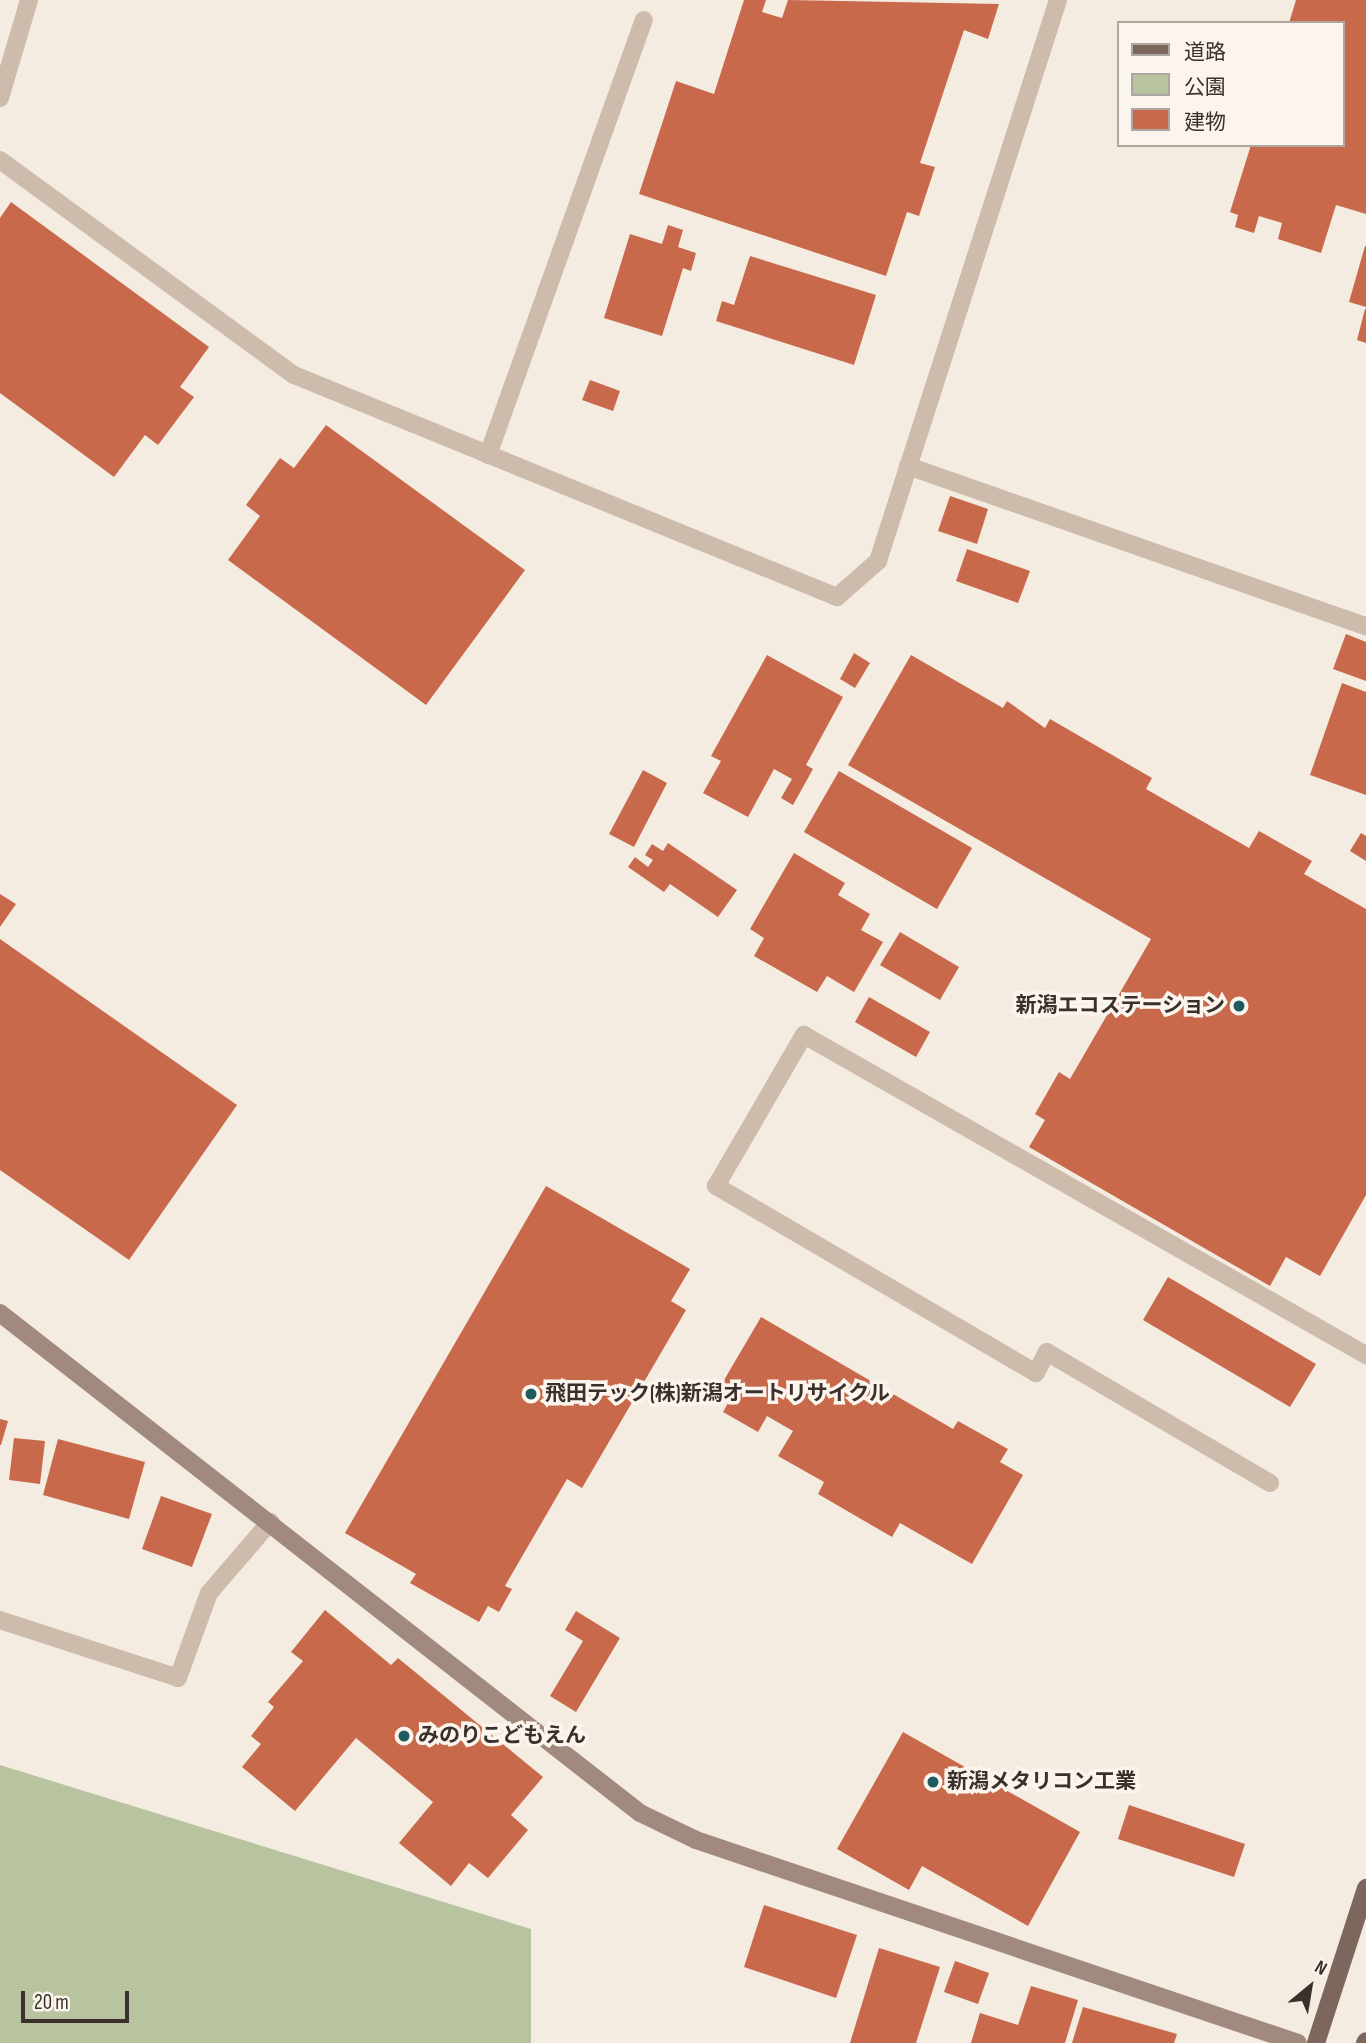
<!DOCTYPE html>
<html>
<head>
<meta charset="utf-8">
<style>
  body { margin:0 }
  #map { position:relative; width:1366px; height:2043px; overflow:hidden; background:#f4ebe1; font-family:"Sofia Sans Condensed","Noto Sans JP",sans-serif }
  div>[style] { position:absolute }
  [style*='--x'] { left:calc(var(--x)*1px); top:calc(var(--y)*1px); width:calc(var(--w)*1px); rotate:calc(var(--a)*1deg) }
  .green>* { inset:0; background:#b8c4a0 }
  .building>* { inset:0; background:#c8694b }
  .lane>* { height:18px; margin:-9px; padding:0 9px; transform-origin:9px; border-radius:9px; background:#cdbbac }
  .secondary>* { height:18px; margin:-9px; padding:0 9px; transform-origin:9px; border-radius:9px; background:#a18a7d }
  .primary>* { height:18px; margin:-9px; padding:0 9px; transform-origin:9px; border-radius:9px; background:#7d675c }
  .dots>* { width:19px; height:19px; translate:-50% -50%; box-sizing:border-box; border:4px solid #fbf5ee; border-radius:50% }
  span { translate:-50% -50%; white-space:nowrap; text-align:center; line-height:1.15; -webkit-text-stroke:7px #fbf5ee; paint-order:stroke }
  .poi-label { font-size:21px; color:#3b302b; font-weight:700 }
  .right { translate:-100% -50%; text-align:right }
  .left { translate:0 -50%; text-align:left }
  .legend { position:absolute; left:1117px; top:21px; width:228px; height:126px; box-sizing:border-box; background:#fbf5ee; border:2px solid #aea6a0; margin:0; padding:9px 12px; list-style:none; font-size:21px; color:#3b302b }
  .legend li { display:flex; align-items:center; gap:14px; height:35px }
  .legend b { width:35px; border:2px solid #aea6a0 }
  .north { position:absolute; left:1275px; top:1952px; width:70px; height:70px; -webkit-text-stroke:5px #fbf5ee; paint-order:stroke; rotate:30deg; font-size:19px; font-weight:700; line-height:28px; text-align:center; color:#3b302b }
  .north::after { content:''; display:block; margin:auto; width:24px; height:32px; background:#3b302b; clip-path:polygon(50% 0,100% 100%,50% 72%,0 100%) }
  .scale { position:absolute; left:21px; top:1991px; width:108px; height:32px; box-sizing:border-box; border:4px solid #3b302b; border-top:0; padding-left:9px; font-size:21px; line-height:24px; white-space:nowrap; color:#3b302b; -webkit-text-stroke:5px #fbf5ee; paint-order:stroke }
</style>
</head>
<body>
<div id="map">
  <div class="green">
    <div style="clip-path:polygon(0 1765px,531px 1929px,531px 2043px,0 2043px)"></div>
  </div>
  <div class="building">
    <div style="clip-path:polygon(744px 0,766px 0,762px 12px,782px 18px,788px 0,999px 4px,988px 39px,964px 30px,920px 163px,935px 167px,919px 216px,907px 212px,886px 276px,639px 194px,676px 81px,714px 94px)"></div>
    <div style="clip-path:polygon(1296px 0,1366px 0,1366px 214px,1336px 205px,1321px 253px,1278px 239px,1282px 223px,1259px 216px,1254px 233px,1235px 227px,1238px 215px,1230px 212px,1251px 145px,1343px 145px,1343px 23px,1289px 23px)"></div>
    <div style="clip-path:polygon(11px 202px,209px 347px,180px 387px,194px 397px,158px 445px,145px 435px,114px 477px,0 393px,0 218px)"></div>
    <div style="clip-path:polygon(668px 225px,683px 230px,678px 247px,696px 253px,691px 271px,683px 268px,662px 336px,604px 318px,630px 234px,662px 244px)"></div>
    <div style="clip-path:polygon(1365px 246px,1366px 246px,1366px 307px,1349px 302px)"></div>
    <div style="clip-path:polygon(750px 256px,876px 295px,854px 365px,716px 321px,722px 301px,734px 305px)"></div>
    <div style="clip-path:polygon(1365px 309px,1366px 309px,1366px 343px,1357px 340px)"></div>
    <div style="clip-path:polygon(590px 380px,620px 391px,613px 411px,582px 400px)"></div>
    <div style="clip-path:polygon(326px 425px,525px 570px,426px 705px,228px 560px,260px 516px,246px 505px,280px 458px,294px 468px)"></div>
    <div style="clip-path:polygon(950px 496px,988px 509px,977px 544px,938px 531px)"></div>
    <div style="clip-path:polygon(967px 549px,1030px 571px,1018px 603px,956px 581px)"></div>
    <div style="clip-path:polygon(1346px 634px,1366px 642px,1366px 681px,1333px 669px)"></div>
    <div style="clip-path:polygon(854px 653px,870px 663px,855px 688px,840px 679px)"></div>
    <div style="clip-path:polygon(767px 655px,843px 697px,806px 765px,813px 769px,793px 805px,781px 798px,792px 779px,774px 769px,748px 817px,703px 793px,721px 761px,711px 756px)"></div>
    <div style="clip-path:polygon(911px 655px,1003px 708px,1007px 701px,1045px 728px,1050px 719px,1152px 778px,1146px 789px,1249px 848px,1259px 831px,1312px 861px,1304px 874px,1366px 909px,1366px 1195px,1320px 1276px,1286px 1257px,1270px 1286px,1029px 1147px,1045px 1120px,1035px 1114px,1059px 1072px,1070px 1079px,1151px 939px,848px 765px)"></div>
    <div style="clip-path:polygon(1342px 683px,1366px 692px,1366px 795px,1310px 775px)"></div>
    <div style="clip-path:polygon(643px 770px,667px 783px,634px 847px,609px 834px)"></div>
    <div style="clip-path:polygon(839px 771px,972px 848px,937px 909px,804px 832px)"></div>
    <div style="clip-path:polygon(1361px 833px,1366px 836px,1366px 861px,1350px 851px)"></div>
    <div style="clip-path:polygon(668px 843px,737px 890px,718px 917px,670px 884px,664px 892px,628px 867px,635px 857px,648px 867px,653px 860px,645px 855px,652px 844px,663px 851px)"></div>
    <div style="clip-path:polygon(794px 853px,845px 883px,838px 895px,870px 914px,861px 930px,883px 942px,854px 992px,827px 976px,817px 992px,754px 956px,764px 938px,750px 929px)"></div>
    <div style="clip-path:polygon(0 894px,16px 904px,0 927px)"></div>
    <div style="clip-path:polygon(900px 932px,959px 967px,940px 1000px,880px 965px)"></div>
    <div style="clip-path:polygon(0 939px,237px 1105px,129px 1260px,0 1170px)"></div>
    <div style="clip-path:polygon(869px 997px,930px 1032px,916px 1057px,855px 1022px)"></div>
    <div style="clip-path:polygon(546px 1186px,690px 1269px,671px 1301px,686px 1310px,582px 1488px,567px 1479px,505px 1586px,512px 1589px,499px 1612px,488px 1606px,479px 1622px,410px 1583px,416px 1574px,345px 1533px)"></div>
    <div style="clip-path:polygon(1168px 1277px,1316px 1364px,1290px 1407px,1143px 1320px)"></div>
    <div style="clip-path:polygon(761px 1317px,953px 1429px,958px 1421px,1008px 1449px,1000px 1462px,1023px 1475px,972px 1564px,900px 1523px,892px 1537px,818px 1494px,824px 1482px,778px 1456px,793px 1431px,767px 1416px,758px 1432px,723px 1412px,733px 1394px,720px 1387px)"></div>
    <div style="clip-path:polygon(0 1419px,8px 1421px,1px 1445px,0 1445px)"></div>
    <div style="clip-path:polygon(14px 1438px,45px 1441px,40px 1484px,9px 1480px)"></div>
    <div style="clip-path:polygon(58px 1439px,145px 1462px,129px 1519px,43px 1495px)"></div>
    <div style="clip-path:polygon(161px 1496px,212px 1514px,192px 1567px,142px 1549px)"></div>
    <div style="clip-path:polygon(325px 1610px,391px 1665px,398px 1658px,543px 1777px,511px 1815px,528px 1830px,488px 1878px,469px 1863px,451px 1886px,399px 1843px,433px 1802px,356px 1738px,295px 1811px,242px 1767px,261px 1744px,251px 1736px,274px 1707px,268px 1702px,303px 1661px,291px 1652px)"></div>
    <div style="clip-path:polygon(576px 1611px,620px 1638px,576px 1712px,550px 1696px,583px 1641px,565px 1630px)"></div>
    <div style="clip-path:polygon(903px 1732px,1080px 1832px,1028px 1926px,922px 1866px,909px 1890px,837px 1849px)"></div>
    <div style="clip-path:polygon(1129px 1805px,1245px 1844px,1234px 1877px,1118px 1839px)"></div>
    <div style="clip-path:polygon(764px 1905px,857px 1935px,836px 1998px,744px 1967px)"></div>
    <div style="clip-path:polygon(879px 1948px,940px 1967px,916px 2043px,850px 2043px)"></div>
    <div style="clip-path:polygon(955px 1961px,989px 1973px,978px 2004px,944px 1992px)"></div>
    <div style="clip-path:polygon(1031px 1986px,1078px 2000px,1065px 2043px,971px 2043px,980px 2013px,1018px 2025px)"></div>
    <div style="clip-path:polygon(1083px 2007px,1177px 2034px,1174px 2043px,1072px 2043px)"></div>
  </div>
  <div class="lane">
    <div style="--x:0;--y:98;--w:102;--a:-73.5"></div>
    <div style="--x:0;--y:160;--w:364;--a:36.2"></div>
    <div style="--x:294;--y:375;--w:587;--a:22.24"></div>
    <div style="--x:837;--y:597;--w:55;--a:-41.3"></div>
    <div style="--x:878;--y:561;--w:589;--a:-72.21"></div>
    <div style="--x:488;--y:455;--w:462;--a:-70.3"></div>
    <div style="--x:908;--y:466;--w:485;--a:19.3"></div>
    <div style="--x:1270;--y:1483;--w:259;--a:-149.6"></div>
    <div style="--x:1047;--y:1352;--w:24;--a:118"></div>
    <div style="--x:1036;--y:1373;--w:371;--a:-149.7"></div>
    <div style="--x:716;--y:1186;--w:175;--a:-59.8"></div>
    <div style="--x:804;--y:1035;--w:647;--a:29.66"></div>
    <div style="--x:0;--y:1620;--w:187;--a:18"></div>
    <div style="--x:178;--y:1678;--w:90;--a:-70"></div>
    <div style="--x:209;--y:1593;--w:94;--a:-49.3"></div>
  </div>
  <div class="secondary">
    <div style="--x:0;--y:1313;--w:812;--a:38"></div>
    <div style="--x:640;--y:1813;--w:62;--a:25.7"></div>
    <div style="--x:696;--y:1840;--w:635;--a:18.63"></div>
  </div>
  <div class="primary">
    <div style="--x:1316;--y:2043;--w:163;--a:-72.1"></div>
    <div style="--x:1365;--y:2043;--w:2;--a:-63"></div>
  </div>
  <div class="dots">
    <div style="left:1239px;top:1006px;background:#1f5a5e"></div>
    <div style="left:531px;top:1394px;background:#1f5a5e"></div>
    <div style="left:404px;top:1736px;background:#1f5a5e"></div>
    <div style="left:933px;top:1782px;background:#1f5a5e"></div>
  </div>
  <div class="poi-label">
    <span class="right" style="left:1225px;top:1006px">新潟エコステーション</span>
    <span class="left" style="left:545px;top:1394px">飛田テック(株)新潟オートリサイクル</span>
    <span class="left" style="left:418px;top:1736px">みのりこどもえん</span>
    <span class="left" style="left:947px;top:1782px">新潟メタリコン工業</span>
  </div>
  <ul class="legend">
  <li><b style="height:9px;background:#7d675c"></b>道路</li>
  <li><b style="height:19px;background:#b8c4a0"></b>公園</li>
  <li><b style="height:19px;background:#c8694b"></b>建物</li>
  </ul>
  <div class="north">N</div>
  <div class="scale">20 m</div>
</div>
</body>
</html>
